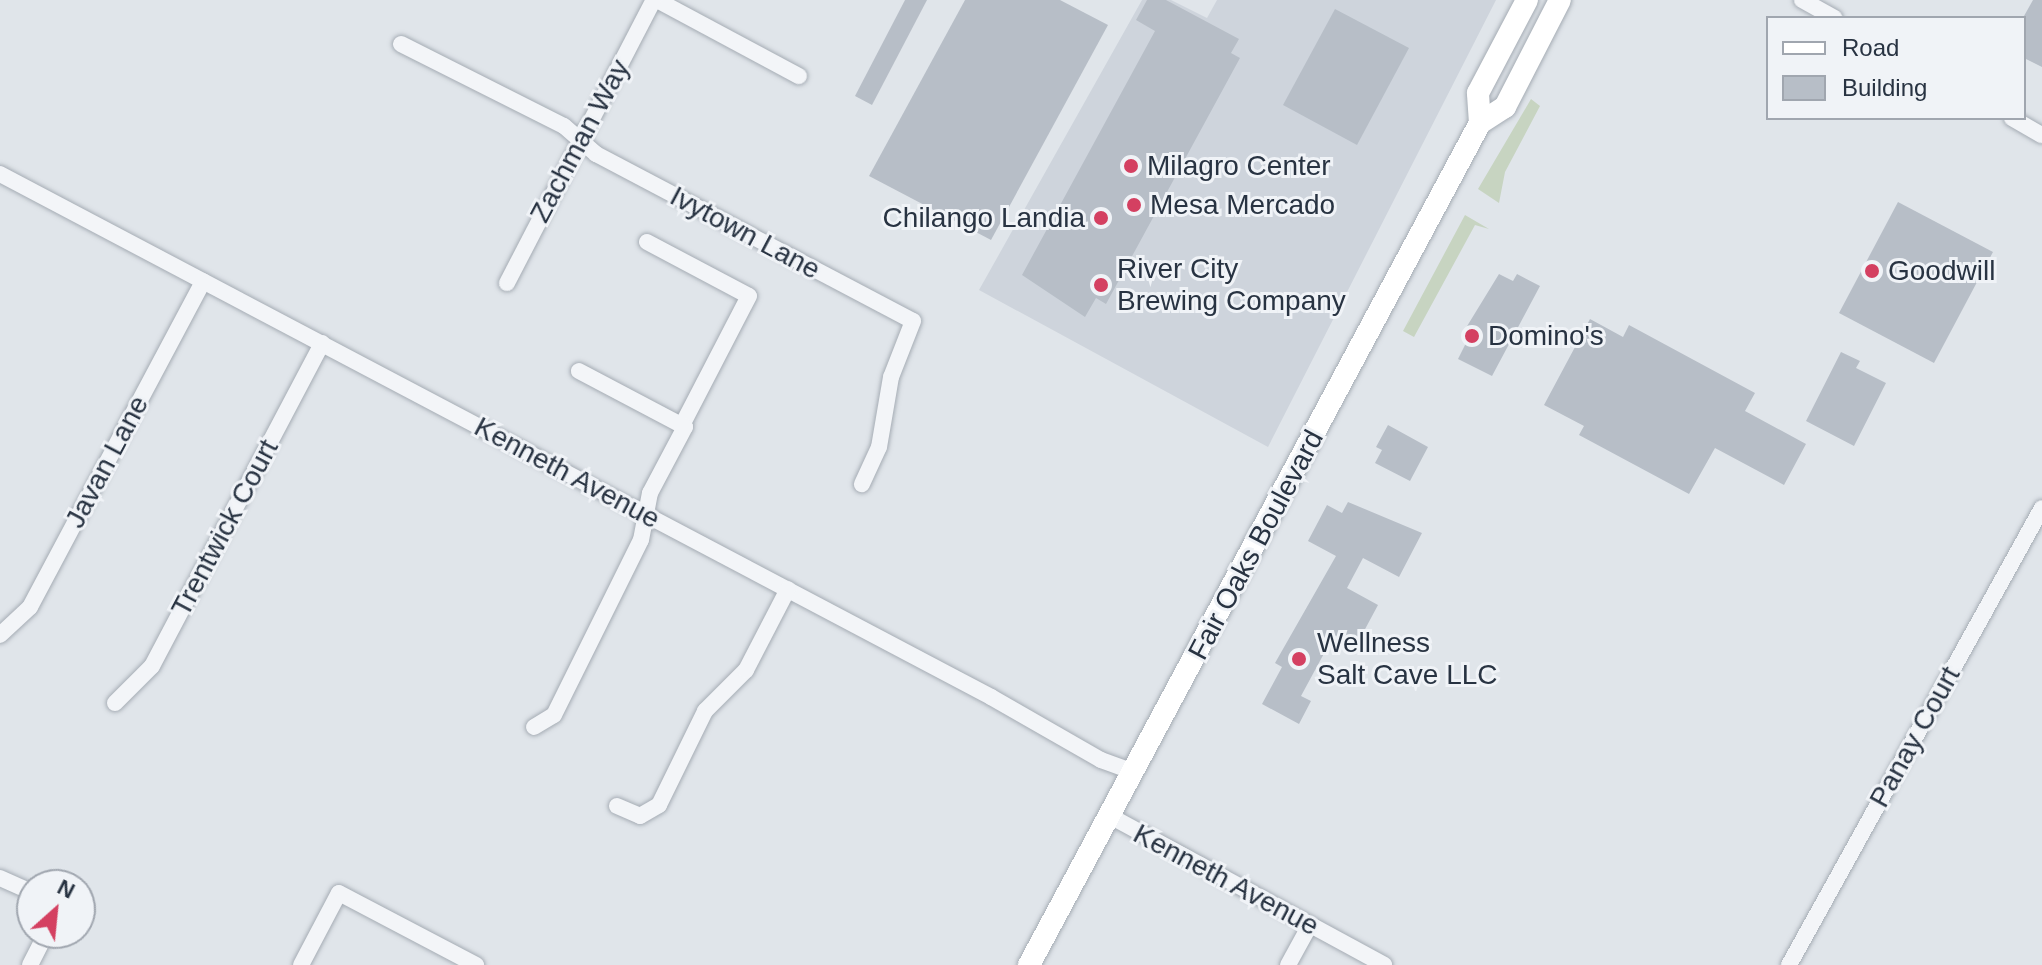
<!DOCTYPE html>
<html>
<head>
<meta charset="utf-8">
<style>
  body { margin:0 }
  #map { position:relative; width:2042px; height:965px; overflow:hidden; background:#e0e5ea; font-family:Helvetica,sans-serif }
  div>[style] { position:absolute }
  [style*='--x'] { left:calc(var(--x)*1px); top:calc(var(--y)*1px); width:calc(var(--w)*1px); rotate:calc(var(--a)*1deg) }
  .built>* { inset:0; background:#ced4dc }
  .green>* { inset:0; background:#c7d4c1 }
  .building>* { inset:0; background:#b7bec7 }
  .roads { filter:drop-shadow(0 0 2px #a5acb4) drop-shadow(0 0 2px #a5acb4) }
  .minor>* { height:16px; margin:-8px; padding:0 8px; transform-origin:8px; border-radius:8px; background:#f3f5f8 }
  .major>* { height:22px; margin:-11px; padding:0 11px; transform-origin:11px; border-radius:11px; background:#fff }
  .dots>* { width:22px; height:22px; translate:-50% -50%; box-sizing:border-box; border:4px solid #f0f3f7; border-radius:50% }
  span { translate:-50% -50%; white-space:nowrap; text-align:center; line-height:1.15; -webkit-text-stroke:6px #f0f3f7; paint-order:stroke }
  .street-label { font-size:28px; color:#283342 }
  .poi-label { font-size:28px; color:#283342 }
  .left { translate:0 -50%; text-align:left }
  .right { translate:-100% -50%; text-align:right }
  .legend { position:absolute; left:1766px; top:16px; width:260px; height:104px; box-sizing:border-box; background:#f0f3f7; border:2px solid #a0a6af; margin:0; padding:10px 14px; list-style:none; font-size:24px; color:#283342 }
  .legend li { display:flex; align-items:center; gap:16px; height:40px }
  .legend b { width:40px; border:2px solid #a0a6af }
  .north { position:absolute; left:16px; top:869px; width:80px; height:80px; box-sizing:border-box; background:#f0f3f7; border:2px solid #a0a6af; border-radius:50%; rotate:27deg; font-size:22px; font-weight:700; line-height:32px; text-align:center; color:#283342 }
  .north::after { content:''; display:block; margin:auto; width:28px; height:36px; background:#d44061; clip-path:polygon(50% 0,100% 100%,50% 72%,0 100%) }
</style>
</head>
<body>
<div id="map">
  <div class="built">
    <div style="clip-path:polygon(1142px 0,1171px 0,1207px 18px,1217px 0,1496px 0,1268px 447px,979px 290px)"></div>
  </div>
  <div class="green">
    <div style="clip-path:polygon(1531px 99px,1540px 106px,1505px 172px,1499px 203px,1478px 189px)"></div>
    <div style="clip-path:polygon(1465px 215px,1489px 229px,1475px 225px,1414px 337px,1403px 331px)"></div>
  </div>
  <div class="building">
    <div style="clip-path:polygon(905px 0,927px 0,872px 105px,855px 96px)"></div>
    <div style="clip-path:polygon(965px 0,1060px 0,1108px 25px,991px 240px,869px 176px)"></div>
    <div style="clip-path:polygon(1147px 0,1166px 0,1239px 39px,1231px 53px,1240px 58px,1106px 304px,1096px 298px,1085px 317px,1022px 275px,1155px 31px,1136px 20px)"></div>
    <div style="clip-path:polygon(2033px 0,2042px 0,2042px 67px,2024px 58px,2024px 16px)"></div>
    <div style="clip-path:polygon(1335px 9px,1409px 48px,1357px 145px,1283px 105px)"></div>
    <div style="clip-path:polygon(1898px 202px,1993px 252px,1934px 363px,1839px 313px)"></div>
    <div style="clip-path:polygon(1499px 274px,1513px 281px,1517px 274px,1540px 286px,1492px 376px,1458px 359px,1468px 339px,1461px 336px)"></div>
    <div style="clip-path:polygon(1590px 319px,1623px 337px,1629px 325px,1755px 393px,1745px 411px,1806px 444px,1784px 485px,1715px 448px,1689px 494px,1579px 435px,1584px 426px,1544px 405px)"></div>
    <div style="clip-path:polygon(1841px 352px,1860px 361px,1856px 368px,1886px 383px,1854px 446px,1806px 421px)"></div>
    <div style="clip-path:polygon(1388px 425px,1428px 447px,1410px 481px,1375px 463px,1382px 450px,1376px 447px)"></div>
    <div style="clip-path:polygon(1348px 502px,1422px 533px,1399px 577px,1363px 558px,1347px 588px,1378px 605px,1356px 646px,1334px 635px,1301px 696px,1311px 701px,1299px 724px,1262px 704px,1282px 667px,1275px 663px,1336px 556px,1308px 541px,1327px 505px,1342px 513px)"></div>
  </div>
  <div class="roads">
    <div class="minor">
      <div style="--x:657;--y:0;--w:161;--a:28.2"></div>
      <div style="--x:1802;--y:0;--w:37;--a:29"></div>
      <div style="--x:401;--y:44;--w:182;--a:26.7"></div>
      <div style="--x:564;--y:126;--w:43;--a:41.2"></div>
      <div style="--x:596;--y:154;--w:358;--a:27.8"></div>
      <div style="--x:913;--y:321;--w:60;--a:111.4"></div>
      <div style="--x:891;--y:377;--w:71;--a:99.7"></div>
      <div style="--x:879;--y:447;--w:41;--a:114.7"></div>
      <div style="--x:2012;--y:118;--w:34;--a:30"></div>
      <div style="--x:0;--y:174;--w:1121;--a:27.82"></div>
      <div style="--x:991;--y:697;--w:127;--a:29.8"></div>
      <div style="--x:1101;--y:760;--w:35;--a:20"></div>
      <div style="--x:647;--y:242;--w:115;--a:27.9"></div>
      <div style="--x:749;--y:296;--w:145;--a:117.4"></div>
      <div style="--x:507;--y:283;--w:319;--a:-62.6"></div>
      <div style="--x:0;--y:635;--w:41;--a:-43"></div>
      <div style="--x:30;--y:607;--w:369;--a:-62"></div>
      <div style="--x:115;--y:703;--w:52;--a:-45"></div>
      <div style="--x:152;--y:666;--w:365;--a:-62.2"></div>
      <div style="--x:534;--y:727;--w:23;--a:-31"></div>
      <div style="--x:554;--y:715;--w:195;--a:-63.6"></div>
      <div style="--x:641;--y:540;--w:48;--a:-79.2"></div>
      <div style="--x:650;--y:493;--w:75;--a:-62.1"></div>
      <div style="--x:685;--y:427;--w:120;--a:-152.2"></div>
      <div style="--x:617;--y:806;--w:25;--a:23"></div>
      <div style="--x:640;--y:816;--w:22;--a:-30"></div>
      <div style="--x:659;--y:805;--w:105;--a:-63.9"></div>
      <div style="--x:705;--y:711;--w:58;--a:-45"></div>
      <div style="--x:746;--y:670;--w:91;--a:-62.6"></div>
      <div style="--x:1110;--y:816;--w:312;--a:28.5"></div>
      <div style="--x:0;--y:878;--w:35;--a:24"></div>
      <div style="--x:30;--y:965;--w:36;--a:-63"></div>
      <div style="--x:301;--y:965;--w:81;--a:-62.2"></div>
      <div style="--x:339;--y:893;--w:155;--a:27.7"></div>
      <div style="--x:1288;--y:965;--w:46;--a:-61.2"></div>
      <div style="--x:1789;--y:965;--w:522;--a:-61.03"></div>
    </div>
    <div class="major">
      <div style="--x:1480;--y:123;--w:30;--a:-94"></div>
      <div style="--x:1478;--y:93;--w:105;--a:-62.2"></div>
      <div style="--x:1029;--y:965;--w:955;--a:-61.83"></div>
      <div style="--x:1480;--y:123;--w:30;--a:-33"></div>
      <div style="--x:1505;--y:107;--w:120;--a:-62.8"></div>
    </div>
  </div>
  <div class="dots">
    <div style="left:1131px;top:166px;background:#d44061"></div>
    <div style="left:1134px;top:205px;background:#d44061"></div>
    <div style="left:1101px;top:218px;background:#d44061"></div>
    <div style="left:1872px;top:271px;background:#d44061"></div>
    <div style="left:1101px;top:285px;background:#d44061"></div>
    <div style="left:1472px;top:336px;background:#d44061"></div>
    <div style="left:1299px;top:659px;background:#d44061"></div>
  </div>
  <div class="street-label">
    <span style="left:580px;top:141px;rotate:-62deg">Zachman Way</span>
    <span style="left:745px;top:233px;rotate:28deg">Ivytown Lane</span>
    <span style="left:107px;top:462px;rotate:-62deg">Javan Lane</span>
    <span style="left:567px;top:473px;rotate:28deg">Kenneth Avenue</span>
    <span style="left:225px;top:528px;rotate:-62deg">Trentwick Court</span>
    <span style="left:1256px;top:545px;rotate:-62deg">Fair Oaks Boulevard</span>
    <span style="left:1915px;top:737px;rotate:-61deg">Panay Court</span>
    <span style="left:1226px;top:880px;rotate:28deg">Kenneth Avenue</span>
  </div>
  <div class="poi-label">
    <span class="left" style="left:1147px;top:166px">Milagro Center</span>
    <span class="left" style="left:1150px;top:205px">Mesa Mercado</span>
    <span class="right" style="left:1085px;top:218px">Chilango Landia</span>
    <span class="left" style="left:1117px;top:285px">River City<br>Brewing Company</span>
    <span class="left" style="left:1888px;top:271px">Goodwill</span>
    <span class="left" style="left:1488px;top:336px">Domino's</span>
    <span class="left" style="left:1317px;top:659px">Wellness<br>Salt Cave LLC</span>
  </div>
  <ul class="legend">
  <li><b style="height:10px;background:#fff"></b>Road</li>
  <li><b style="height:22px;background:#b7bec7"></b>Building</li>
  </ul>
  <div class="north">N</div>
</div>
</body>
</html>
